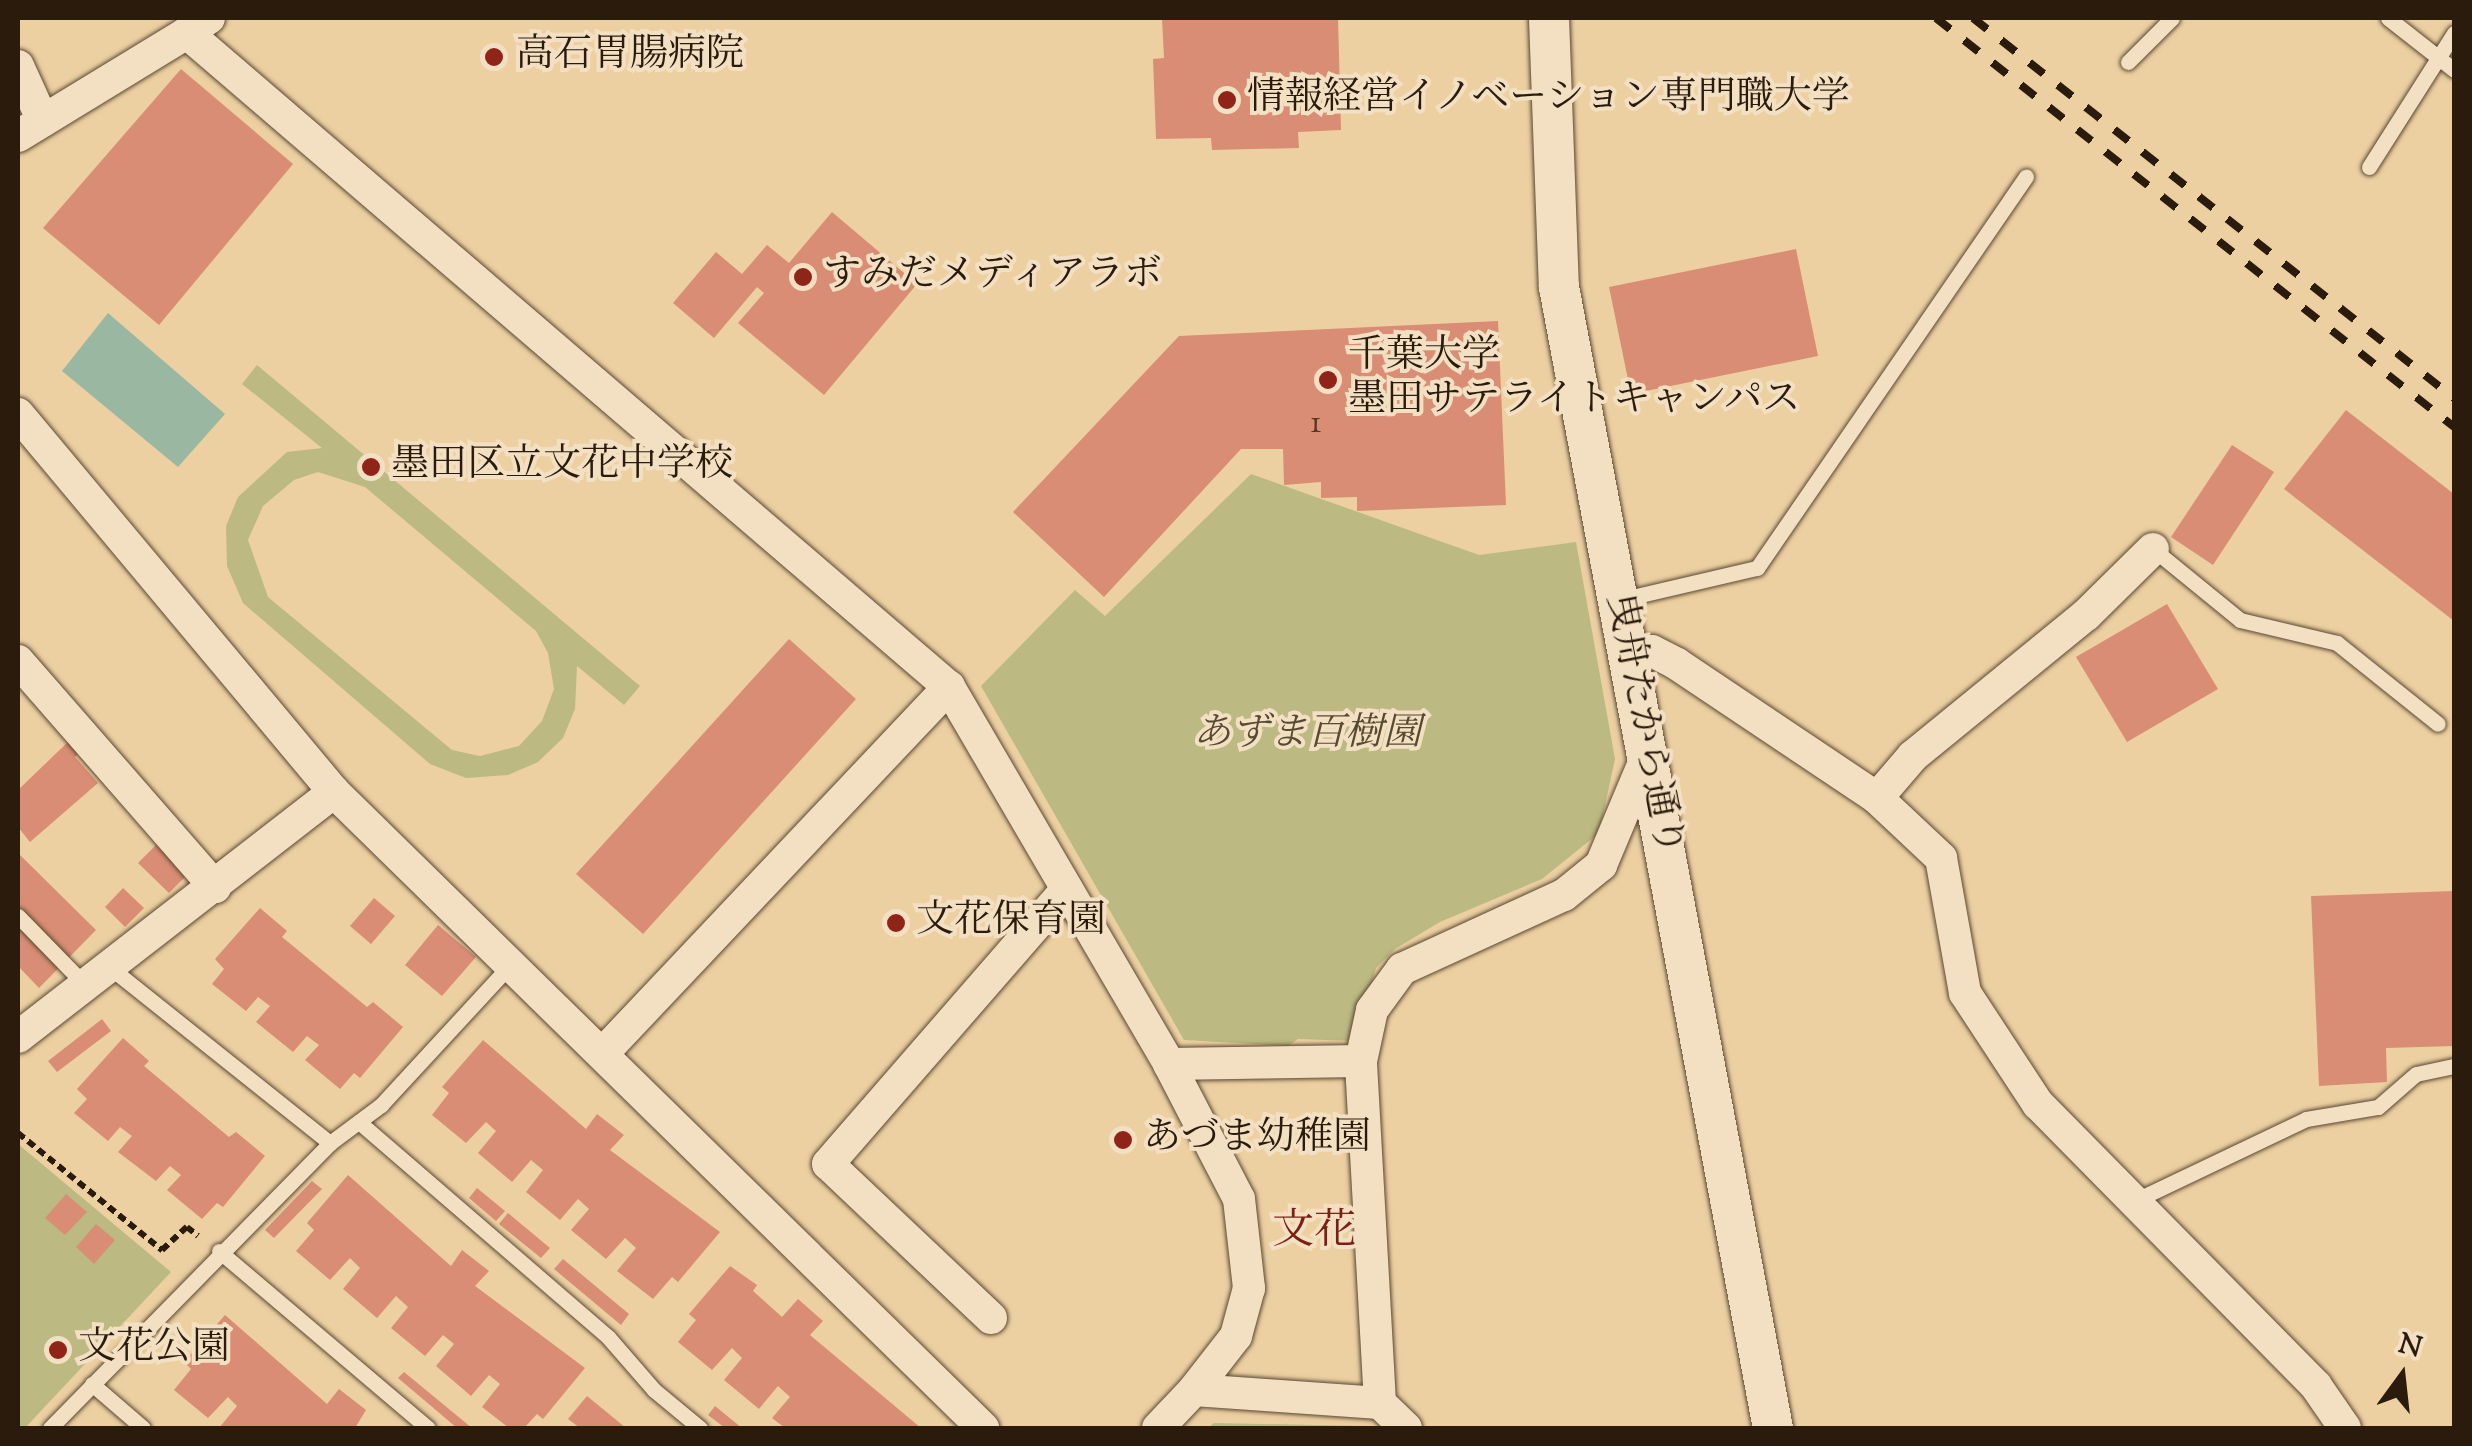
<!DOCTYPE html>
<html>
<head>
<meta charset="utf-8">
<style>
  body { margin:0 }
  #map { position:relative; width:2472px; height:1446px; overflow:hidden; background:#ecd0a2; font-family:"Sorts Mill Goudy","Noto Serif JP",serif }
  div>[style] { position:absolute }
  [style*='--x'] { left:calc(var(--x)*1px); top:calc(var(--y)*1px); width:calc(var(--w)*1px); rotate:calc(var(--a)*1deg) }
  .green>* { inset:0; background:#bcba82 }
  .water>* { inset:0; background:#9ab7a1 }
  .building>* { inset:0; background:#d98d74 }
  .path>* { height:6px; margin-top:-3px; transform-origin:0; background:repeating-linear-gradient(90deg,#2b1b0d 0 8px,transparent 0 13px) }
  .roads { filter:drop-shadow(0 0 2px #5b4832) drop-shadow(0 0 2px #5b4832) }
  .service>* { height:15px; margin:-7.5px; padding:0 7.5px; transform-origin:7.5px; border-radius:7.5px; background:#f3e0c3 }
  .minor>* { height:32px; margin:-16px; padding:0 16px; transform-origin:16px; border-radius:16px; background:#f3e0c3 }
  .tertiary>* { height:40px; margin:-20px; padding:0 20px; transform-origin:20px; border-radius:20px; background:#f3e0c3 }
  .rail>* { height:8px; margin-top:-4px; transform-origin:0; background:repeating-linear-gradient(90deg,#2b1b0d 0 18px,transparent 0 36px) }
  .dots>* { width:28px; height:28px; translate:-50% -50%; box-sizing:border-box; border:5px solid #f3e0c3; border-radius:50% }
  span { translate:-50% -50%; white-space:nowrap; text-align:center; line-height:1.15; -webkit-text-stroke:8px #f3e0c3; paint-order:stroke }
  .number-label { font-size:32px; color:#563827 }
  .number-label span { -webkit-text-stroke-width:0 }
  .poi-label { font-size:38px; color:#2b1b0d }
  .left { translate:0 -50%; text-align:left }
  .street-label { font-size:38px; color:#2b1b0d }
  .park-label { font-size:38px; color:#564b30; font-style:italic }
  .quarter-label { font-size:42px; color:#7a1f14 }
  .frame { position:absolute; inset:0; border:20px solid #2b1b0d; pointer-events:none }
  .north { position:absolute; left:2352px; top:1326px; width:100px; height:100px; -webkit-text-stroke:8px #f3e0c3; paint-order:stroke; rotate:15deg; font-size:28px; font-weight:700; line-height:40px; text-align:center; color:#2b1b0d }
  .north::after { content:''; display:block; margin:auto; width:35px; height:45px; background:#2b1b0d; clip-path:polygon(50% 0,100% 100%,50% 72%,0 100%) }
</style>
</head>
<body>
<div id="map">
  <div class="green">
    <div style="clip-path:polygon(evenodd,257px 365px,640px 686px,624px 705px,577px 666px,575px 709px,563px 738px,538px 762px,508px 775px,466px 778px,430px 764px,243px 603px,227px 566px,226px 526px,238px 497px,287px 452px,322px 448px,242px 384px,257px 365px,318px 472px,365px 487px,536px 631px,548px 653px,554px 689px,542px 721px,519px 746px,480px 756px,452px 750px,268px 597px,248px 540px,263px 506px,294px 480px,318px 472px)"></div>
    <div style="clip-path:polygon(1251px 474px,1479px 555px,1576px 542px,1615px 759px,1599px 833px,1542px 879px,1440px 922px,1395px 949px,1376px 968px,1356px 1041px,1298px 1039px,1288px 1046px,1184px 1040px,981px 686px,1075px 590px,1105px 616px)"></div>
    <div style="clip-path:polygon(18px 1144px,171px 1272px,25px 1428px,18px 1428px)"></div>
    <div style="clip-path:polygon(1214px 1423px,1368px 1426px,1370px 1428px,1208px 1428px)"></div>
  </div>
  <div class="water">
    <div style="clip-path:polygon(108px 313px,225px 414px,178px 467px,62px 371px)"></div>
  </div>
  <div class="building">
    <div style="clip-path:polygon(1162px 18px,1338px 18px,1341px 130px,1298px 132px,1299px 148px,1212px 150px,1211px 138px,1156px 139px,1153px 59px,1164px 58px)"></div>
    <div style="clip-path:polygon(181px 69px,293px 164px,159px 325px,43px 228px)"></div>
    <div style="clip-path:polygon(832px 212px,917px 284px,824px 395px,738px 323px,764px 293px,757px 287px,714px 338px,673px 303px,716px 252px,742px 274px,767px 245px,789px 263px)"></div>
    <div style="clip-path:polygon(1796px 249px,1818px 356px,1631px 394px,1609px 287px)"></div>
    <div style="clip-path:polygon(1498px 321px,1506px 505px,1357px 511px,1357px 497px,1321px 498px,1321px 482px,1284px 485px,1283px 449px,1241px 449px,1104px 597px,1013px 512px,1179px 336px)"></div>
    <div style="clip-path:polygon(2346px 410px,2454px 494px,2454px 621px,2284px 489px)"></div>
    <div style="clip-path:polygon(2232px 445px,2274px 472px,2213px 565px,2171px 537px)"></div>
    <div style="clip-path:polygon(2167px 604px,2218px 689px,2127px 742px,2076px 657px)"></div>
    <div style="clip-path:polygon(789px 639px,856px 699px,643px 934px,576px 874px)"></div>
    <div style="clip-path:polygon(70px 740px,81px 752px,75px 757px,98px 783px,30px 842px,18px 827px,18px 790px)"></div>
    <div style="clip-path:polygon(156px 845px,187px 875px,169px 893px,138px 863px)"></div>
    <div style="clip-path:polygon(18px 853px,96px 930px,39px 988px,18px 966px)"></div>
    <div style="clip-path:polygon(123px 888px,144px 908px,125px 927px,105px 907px)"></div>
    <div style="clip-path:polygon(2454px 891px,2454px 1046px,2386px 1048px,2387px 1082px,2319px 1086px,2311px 896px)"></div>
    <div style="clip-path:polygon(374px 898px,395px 916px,371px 944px,350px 926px)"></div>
    <div style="clip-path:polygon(260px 908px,287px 931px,282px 937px,367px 1007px,373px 1002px,403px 1027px,360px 1078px,354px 1073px,340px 1089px,305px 1060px,319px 1045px,307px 1036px,293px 1052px,256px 1022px,270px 1006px,258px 997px,246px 1011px,212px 984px,224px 969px,215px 959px)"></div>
    <div style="clip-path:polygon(438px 925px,476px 957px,442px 996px,405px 965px)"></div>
    <div style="clip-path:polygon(102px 1019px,111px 1031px,57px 1072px,48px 1061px)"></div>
    <div style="clip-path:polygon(123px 1038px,149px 1061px,144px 1066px,229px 1137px,236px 1132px,265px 1156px,223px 1207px,217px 1203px,202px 1219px,167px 1190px,181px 1175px,170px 1166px,156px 1181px,118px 1152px,132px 1136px,120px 1127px,108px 1141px,74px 1113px,87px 1099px,77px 1089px)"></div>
    <div style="clip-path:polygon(483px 1040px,586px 1129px,597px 1114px,624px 1135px,610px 1150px,720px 1232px,678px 1282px,672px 1277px,653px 1299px,617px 1271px,636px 1248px,625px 1238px,606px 1259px,571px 1230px,589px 1209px,578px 1199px,560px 1220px,526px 1192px,543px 1170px,531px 1160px,512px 1182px,478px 1153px,496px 1131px,486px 1122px,466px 1143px,432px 1115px,449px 1093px,442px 1087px)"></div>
    <div style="clip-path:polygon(348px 1175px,451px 1266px,462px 1250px,489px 1271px,475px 1286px,585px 1368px,543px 1419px,537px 1414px,524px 1428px,509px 1428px,482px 1407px,500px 1384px,489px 1375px,471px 1396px,436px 1366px,454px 1344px,443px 1335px,425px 1356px,391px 1328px,408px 1307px,396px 1296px,377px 1318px,343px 1289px,360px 1268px,350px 1258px,330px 1280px,296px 1251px,314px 1230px,307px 1223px)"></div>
    <div style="clip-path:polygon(312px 1181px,322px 1189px,274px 1238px,265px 1230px)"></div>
    <div style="clip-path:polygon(477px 1188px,505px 1211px,496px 1221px,469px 1198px)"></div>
    <div style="clip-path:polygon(66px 1194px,87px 1212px,65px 1235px,45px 1218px)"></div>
    <div style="clip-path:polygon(508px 1213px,550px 1248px,541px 1258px,499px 1224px)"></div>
    <div style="clip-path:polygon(96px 1224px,115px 1240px,94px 1264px,76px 1247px)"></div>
    <div style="clip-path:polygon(563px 1259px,629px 1314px,621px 1325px,554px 1269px)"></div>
    <div style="clip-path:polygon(730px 1266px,757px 1285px,753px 1291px,782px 1317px,798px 1299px,823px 1321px,810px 1335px,921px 1428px,785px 1428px,772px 1418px,790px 1397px,778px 1386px,759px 1409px,724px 1380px,742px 1358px,732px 1348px,712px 1370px,678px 1342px,696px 1320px,689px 1314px)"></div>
    <div style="clip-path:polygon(225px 1315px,327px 1404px,339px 1389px,366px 1410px,355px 1428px,219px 1428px,237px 1406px,228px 1397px,208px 1418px,174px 1390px,191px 1369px,184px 1362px)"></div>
    <div style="clip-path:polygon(404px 1372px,472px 1428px,457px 1428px,398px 1378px)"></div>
    <div style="clip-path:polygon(587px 1396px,626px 1428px,580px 1428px,568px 1419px)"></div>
    <div style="clip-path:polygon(715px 1406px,742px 1428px,725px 1428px,708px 1415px)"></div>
  </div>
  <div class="path">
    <div style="--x:18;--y:1133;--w:186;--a:39.1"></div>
    <div style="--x:162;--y:1250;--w:34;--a:-43"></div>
    <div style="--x:187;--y:1227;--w:14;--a:39"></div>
  </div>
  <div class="roads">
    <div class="service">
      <div style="--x:2388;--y:18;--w:84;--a:38.2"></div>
      <div style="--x:2128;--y:62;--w:62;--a:-45"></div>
      <div style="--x:2369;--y:167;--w:159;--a:-57.6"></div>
      <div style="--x:2153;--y:549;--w:112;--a:39.2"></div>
      <div style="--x:2240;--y:620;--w:100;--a:13.3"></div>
      <div style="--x:2337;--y:643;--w:129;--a:38.7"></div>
      <div style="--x:1619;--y:600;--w:142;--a:-13.1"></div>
      <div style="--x:1757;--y:568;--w:475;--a:-55.5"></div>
      <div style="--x:18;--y:916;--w:99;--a:45.8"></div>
      <div style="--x:112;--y:969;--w:279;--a:38.6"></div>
      <div style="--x:359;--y:1122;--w:329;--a:40.8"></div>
      <div style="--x:608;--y:1337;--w:70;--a:49"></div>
      <div style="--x:654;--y:1390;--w:60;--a:39.6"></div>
      <div style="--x:2132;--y:1202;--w:193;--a:-25.5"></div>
      <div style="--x:2306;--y:1119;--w:73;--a:-9.5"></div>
      <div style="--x:2378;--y:1107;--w:50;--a:-41"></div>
      <div style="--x:2416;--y:1074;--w:39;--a:-12"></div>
      <div style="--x:219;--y:1251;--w:274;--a:40.3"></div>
      <div style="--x:92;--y:1384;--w:67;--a:40.8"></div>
      <div style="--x:50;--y:1428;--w:400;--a:-45.5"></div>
      <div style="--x:330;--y:1143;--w:64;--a:-36.7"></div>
      <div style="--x:381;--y:1105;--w:192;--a:-47.3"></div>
    </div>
    <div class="minor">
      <div style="--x:209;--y:18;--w:27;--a:146"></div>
      <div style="--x:187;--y:33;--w:1004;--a:40.64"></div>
      <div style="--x:949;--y:687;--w:436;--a:59.7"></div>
      <div style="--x:1169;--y:1064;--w:152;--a:62.6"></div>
      <div style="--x:1239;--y:1199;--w:90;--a:83.6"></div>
      <div style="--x:1249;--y:1288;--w:50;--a:105.2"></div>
      <div style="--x:1236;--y:1336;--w:68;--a:127.9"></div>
      <div style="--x:18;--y:66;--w:60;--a:65.6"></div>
      <div style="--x:18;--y:136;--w:198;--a:-31.4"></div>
      <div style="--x:18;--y:414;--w:493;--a:50.1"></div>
      <div style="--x:334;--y:792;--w:909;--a:44.42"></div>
      <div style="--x:1630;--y:654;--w:22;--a:-8"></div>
      <div style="--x:1652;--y:651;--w:28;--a:27"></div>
      <div style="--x:1677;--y:664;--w:241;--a:33.8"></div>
      <div style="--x:1877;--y:798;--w:88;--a:43.2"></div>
      <div style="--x:1941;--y:858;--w:137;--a:79.9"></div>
      <div style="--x:1965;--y:993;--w:133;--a:56.7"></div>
      <div style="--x:2038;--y:1104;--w:396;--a:45.4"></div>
      <div style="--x:2316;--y:1386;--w:51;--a:55.4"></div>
      <div style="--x:18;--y:661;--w:300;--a:48.9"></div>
      <div style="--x:1877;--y:798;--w:55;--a:-49.4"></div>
      <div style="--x:1913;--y:756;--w:223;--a:-39.2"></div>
      <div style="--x:2086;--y:615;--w:94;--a:-44.6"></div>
      <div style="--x:18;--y:1037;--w:400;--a:-37.8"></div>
      <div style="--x:603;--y:1053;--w:504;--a:-46.61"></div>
      <div style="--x:1169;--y:1064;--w:192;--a:-0.9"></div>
      <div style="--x:991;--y:1318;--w:224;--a:-136.6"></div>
      <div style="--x:828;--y:1164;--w:364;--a:-49"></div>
      <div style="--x:1380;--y:1403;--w:343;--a:-93.2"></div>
      <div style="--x:1361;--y:1061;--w:52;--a:-77.8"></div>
      <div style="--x:1372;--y:1010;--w:51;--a:-53.8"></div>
      <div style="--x:1402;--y:969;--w:178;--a:-24.6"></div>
      <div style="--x:1564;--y:895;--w:48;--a:-39"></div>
      <div style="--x:1601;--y:865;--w:121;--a:-67.2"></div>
      <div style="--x:1158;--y:1428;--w:52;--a:-46.5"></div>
      <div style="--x:1194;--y:1390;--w:186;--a:4"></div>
      <div style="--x:1380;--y:1403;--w:36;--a:44"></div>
    </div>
    <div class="tertiary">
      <div style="--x:1549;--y:18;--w:269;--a:87.9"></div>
      <div style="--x:1559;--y:287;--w:1161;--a:79.38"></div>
    </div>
  </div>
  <div class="rail">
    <div style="--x:1936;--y:18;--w:660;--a:38.29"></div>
    <div style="--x:1973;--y:18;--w:613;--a:38.31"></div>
  </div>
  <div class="dots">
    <div style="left:494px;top:57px;background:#8f2418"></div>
    <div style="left:1227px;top:100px;background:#8f2418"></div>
    <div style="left:803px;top:277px;background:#8f2418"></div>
    <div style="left:1328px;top:380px;background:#8f2418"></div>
    <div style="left:371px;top:467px;background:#8f2418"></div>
    <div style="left:896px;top:923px;background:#8f2418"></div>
    <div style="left:1123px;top:1140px;background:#8f2418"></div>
    <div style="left:58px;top:1350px;background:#8f2418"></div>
  </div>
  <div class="number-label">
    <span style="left:1316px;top:424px">1</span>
  </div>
  <div class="poi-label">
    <span class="left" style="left:516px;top:57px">高石胃腸病院</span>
    <span class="left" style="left:1247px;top:100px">情報経営イノベーション専門職大学</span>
    <span class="left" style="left:823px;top:277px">すみだメディアラボ</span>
    <span class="left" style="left:1348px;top:380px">千葉大学<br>墨田サテライトキャンパス</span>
    <span class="left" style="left:391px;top:467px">墨田区立文花中学校</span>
    <span class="left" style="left:916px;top:923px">文花保育園</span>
    <span class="left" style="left:1143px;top:1140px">あづま幼稚園</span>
    <span class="left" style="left:78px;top:1350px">文花公園</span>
  </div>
  <div class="street-label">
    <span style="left:1642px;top:725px;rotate:79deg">曳舟たから通り</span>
  </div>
  <div class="park-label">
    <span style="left:1307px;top:736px">あずま百樹園</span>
  </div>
  <div class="quarter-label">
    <span style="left:1314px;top:1233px">文花</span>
  </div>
  <div class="frame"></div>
  <div class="north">N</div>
</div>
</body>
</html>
